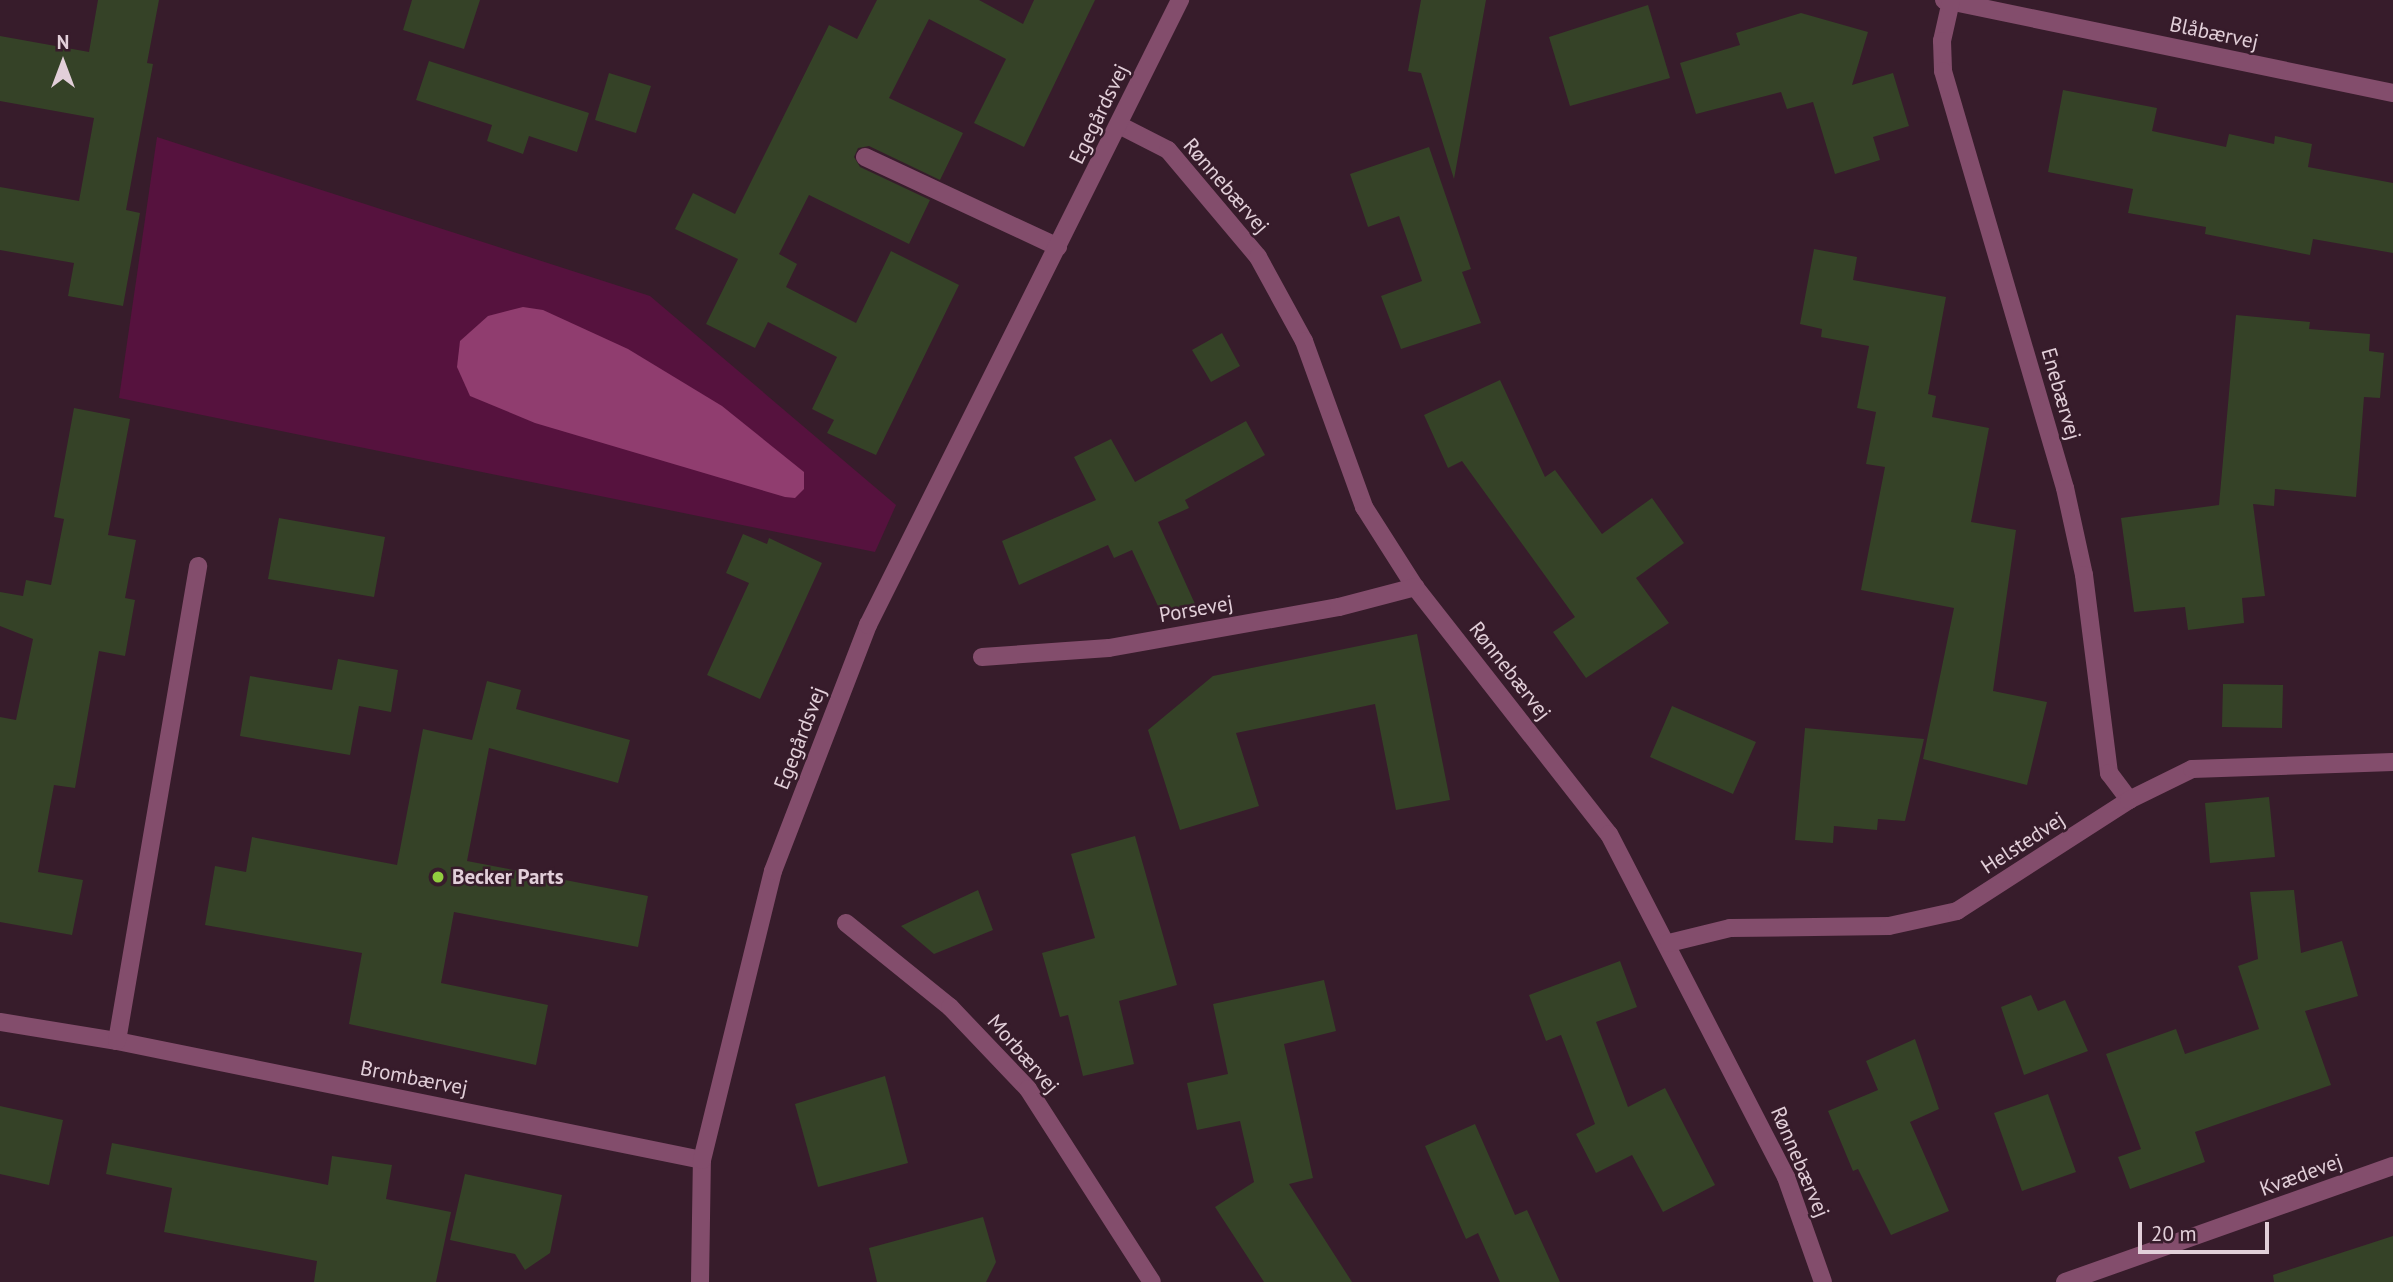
<!DOCTYPE html>
<html>
<head>
<meta charset="utf-8">
<style>
  body { margin:0 }
  #map { position:relative; width:2393px; height:1282px; overflow:hidden; background:#371c2b; font-family:"PT Sans",sans-serif }
  div>[style] { position:absolute }
  [style*='--x'] { left:calc(var(--x)*1px); top:calc(var(--y)*1px); width:calc(var(--w)*1px); rotate:calc(var(--a)*1deg) }
  .green>* { inset:0; background:#56123e }
  .water>* { inset:0; background:#903d6f }
  .building>* { inset:0; background:#354227 }
  .minor>* { height:18px; margin:-9px; padding:0 9px; transform-origin:9px; border-radius:9px; background:#834d6c }
  .dots>* { width:19px; height:19px; translate:-50% -50%; box-sizing:border-box; border:4px solid #371c2b; border-radius:50% }
  span { translate:-50% -50%; white-space:nowrap; text-align:center; line-height:1.15; -webkit-text-stroke:5px #371c2b; paint-order:stroke }
  .street-label { font-size:21px; color:#e2cfd9 }
  .poi-label { font-size:21px; color:#e2cfd9; font-weight:700 }
  .left { translate:0 -50%; text-align:left }
  .north { position:absolute; left:28px; top:28px; width:70px; height:70px; -webkit-text-stroke:5px #371c2b; paint-order:stroke; rotate:0deg; font-size:19px; font-weight:700; line-height:28px; text-align:center; color:#e2cfd9 }
  .north::after { content:''; display:block; margin:auto; width:24px; height:32px; background:#e2cfd9; clip-path:polygon(50% 0,100% 100%,50% 72%,0 100%) }
  .scale { position:absolute; left:2138px; top:1222px; width:131px; height:32px; box-sizing:border-box; border:4px solid #e2cfd9; border-top:0; padding-left:9px; font-size:21px; line-height:24px; white-space:nowrap; color:#e2cfd9; -webkit-text-stroke:5px #371c2b; paint-order:stroke }
</style>
</head>
<body>
<div id="map">
  <div class="green">
    <div style="clip-path:polygon(157px 137px,650px 296px,896px 505px,875px 552px,119px 398px)"></div>
  </div>
  <div class="water">
    <div style="clip-path:polygon(523px 307px,543px 310px,628px 349px,722px 406px,804px 472px,804px 489px,795px 498px,785px 497px,535px 423px,470px 396px,457px 367px,460px 341px,488px 316px)"></div>
  </div>
  <div class="building">
    <div style="clip-path:polygon(98px 0,159px 0,147px 63px,153px 64px,126px 210px,140px 213px,123px 306px,68px 296px,74px 263px,0 250px,0 187px,79px 201px,94px 118px,0 101px,0 36px,89px 52px)"></div>
    <div style="clip-path:polygon(412px 0,480px 0,464px 49px,403px 30px)"></div>
    <div style="clip-path:polygon(877px 0,979px 0,1023px 24px,1034px 0,1095px 0,1024px 147px,974px 123px,1006px 59px,929px 19px,889px 98px,963px 133px,940px 180px,869px 146px,858px 148px,854px 157px,860px 167px,930px 200px,909px 244px,809px 195px,779px 254px,797px 264px,786px 287px,856px 323px,891px 251px,959px 285px,876px 455px,827px 433px,834px 420px,812px 409px,837px 357px,768px 322px,755px 348px,706px 324px,738px 259px,675px 229px,693px 193px,735px 214px,829px 25px,857px 39px)"></div>
    <div style="clip-path:polygon(1421px 0,1486px 0,1454px 179px,1421px 73px,1408px 71px)"></div>
    <div style="clip-path:polygon(1648px 5px,1670px 78px,1570px 106px,1549px 37px)"></div>
    <div style="clip-path:polygon(1801px 13px,1868px 32px,1852px 85px,1893px 73px,1909px 126px,1873px 137px,1880px 160px,1835px 174px,1813px 102px,1787px 109px,1781px 92px,1696px 114px,1680px 63px,1740px 45px,1736px 33px)"></div>
    <div style="clip-path:polygon(429px 61px,589px 113px,577px 152px,529px 136px,523px 154px,487px 141px,492px 125px,416px 100px)"></div>
    <div style="clip-path:polygon(609px 73px,651px 86px,636px 133px,595px 120px)"></div>
    <div style="clip-path:polygon(2063px 90px,2157px 108px,2152px 131px,2226px 147px,2229px 134px,2274px 144px,2275px 136px,2312px 144px,2308px 167px,2393px 183px,2393px 253px,2313px 239px,2310px 255px,2205px 234px,2206px 227px,2128px 213px,2133px 189px,2048px 172px)"></div>
    <div style="clip-path:polygon(1429px 147px,1471px 269px,1462px 272px,1481px 323px,1401px 349px,1381px 296px,1422px 281px,1399px 216px,1368px 227px,1350px 174px)"></div>
    <div style="clip-path:polygon(1814px 249px,1857px 257px,1853px 280px,1946px 297px,1928px 394px,1936px 396px,1932px 417px,1989px 428px,1971px 522px,2016px 530px,1993px 691px,2047px 702px,2027px 785px,1923px 759px,1954px 608px,1861px 590px,1885px 467px,1866px 464px,1876px 412px,1857px 408px,1869px 346px,1821px 337px,1822px 329px,1800px 324px)"></div>
    <div style="clip-path:polygon(2236px 315px,2310px 322px,2309px 329px,2370px 334px,2369px 351px,2384px 353px,2380px 398px,2364px 397px,2356px 497px,2275px 489px,2274px 506px,2253px 504px,2265px 596px,2242px 598px,2244px 623px,2188px 630px,2185px 607px,2134px 612px,2121px 518px,2219px 505px)"></div>
    <div style="clip-path:polygon(1222px 333px,1240px 366px,1211px 382px,1192px 350px)"></div>
    <div style="clip-path:polygon(1500px 380px,1545px 477px,1555px 470px,1602px 534px,1652px 498px,1684px 543px,1636px 578px,1669px 623px,1586px 678px,1553px 632px,1575px 617px,1462px 461px,1448px 468px,1424px 415px)"></div>
    <div style="clip-path:polygon(74px 408px,130px 419px,108px 535px,136px 540px,125px 598px,135px 600px,125px 656px,99px 651px,75px 788px,54px 785px,38px 872px,83px 880px,72px 935px,0 922px,0 717px,16px 720px,33px 639px,0 626px,0 592px,23px 596px,26px 580px,51px 585px,64px 519px,54px 517px)"></div>
    <div style="clip-path:polygon(1246px 421px,1265px 455px,1185px 500px,1189px 508px,1158px 522px,1195px 604px,1164px 619px,1132px 550px,1114px 558px,1108px 545px,1019px 585px,1002px 541px,1096px 500px,1074px 457px,1111px 439px,1135px 482px)"></div>
    <div style="clip-path:polygon(279px 518px,385px 537px,374px 597px,268px 579px)"></div>
    <div style="clip-path:polygon(743px 534px,767px 544px,769px 538px,822px 563px,760px 699px,707px 675px,749px 583px,726px 573px)"></div>
    <div style="clip-path:polygon(1417px 634px,1450px 800px,1396px 810px,1375px 704px,1236px 733px,1259px 806px,1180px 830px,1148px 730px,1213px 676px)"></div>
    <div style="clip-path:polygon(338px 659px,398px 670px,391px 712px,359px 706px,350px 755px,240px 736px,250px 676px,332px 690px)"></div>
    <div style="clip-path:polygon(487px 681px,521px 690px,516px 709px,630px 740px,618px 783px,489px 748px,467px 861px,648px 896px,638px 947px,454px 912px,441px 983px,548px 1005px,536px 1065px,349px 1024px,362px 953px,205px 925px,215px 866px,246px 872px,252px 837px,397px 865px,423px 729px,472px 740px)"></div>
    <div style="clip-path:polygon(2223px 684px,2283px 685px,2282px 728px,2222px 727px)"></div>
    <div style="clip-path:polygon(1672px 706px,1756px 742px,1733px 794px,1650px 757px)"></div>
    <div style="clip-path:polygon(1805px 728px,1924px 739px,1905px 821px,1878px 819px,1877px 830px,1834px 826px,1833px 843px,1795px 840px)"></div>
    <div style="clip-path:polygon(2269px 797px,2275px 857px,2210px 863px,2205px 803px)"></div>
    <div style="clip-path:polygon(1135px 836px,1177px 985px,1119px 1001px,1134px 1064px,1083px 1076px,1068px 1015px,1060px 1017px,1042px 953px,1095px 938px,1071px 854px)"></div>
    <div style="clip-path:polygon(978px 890px,993px 930px,934px 954px,901px 926px)"></div>
    <div style="clip-path:polygon(2294px 890px,2301px 953px,2342px 941px,2358px 996px,2305px 1011px,2331px 1085px,2195px 1132px,2205px 1162px,2130px 1189px,2118px 1157px,2141px 1149px,2106px 1054px,2176px 1029px,2185px 1054px,2259px 1029px,2238px 966px,2258px 959px,2250px 892px)"></div>
    <div style="clip-path:polygon(1620px 961px,1637px 1007px,1596px 1022px,1628px 1107px,1665px 1088px,1715px 1185px,1663px 1212px,1632px 1155px,1596px 1173px,1576px 1134px,1595px 1124px,1561px 1035px,1546px 1041px,1529px 995px)"></div>
    <div style="clip-path:polygon(1324px 980px,1336px 1031px,1284px 1044px,1313px 1178px,1289px 1184px,1352px 1282px,1264px 1282px,1215px 1207px,1254px 1182px,1240px 1121px,1197px 1130px,1187px 1083px,1228px 1074px,1213px 1004px)"></div>
    <div style="clip-path:polygon(2031px 995px,2038px 1011px,2065px 1000px,2088px 1051px,2024px 1075px,2001px 1007px)"></div>
    <div style="clip-path:polygon(1915px 1039px,1939px 1109px,1910px 1122px,1949px 1211px,1891px 1235px,1858px 1169px,1853px 1171px,1828px 1111px,1878px 1090px,1866px 1061px)"></div>
    <div style="clip-path:polygon(885px 1076px,908px 1163px,818px 1187px,795px 1104px)"></div>
    <div style="clip-path:polygon(2048px 1094px,2076px 1172px,2022px 1191px,1994px 1113px)"></div>
    <div style="clip-path:polygon(0 1106px,63px 1120px,49px 1185px,0 1174px)"></div>
    <div style="clip-path:polygon(1475px 1124px,1515px 1215px,1527px 1210px,1560px 1282px,1500px 1282px,1478px 1233px,1466px 1239px,1425px 1146px)"></div>
    <div style="clip-path:polygon(112px 1143px,328px 1185px,332px 1156px,392px 1165px,386px 1199px,451px 1212px,436px 1282px,314px 1282px,317px 1261px,164px 1232px,172px 1188px,106px 1174px)"></div>
    <div style="clip-path:polygon(465px 1174px,562px 1195px,550px 1253px,525px 1270px,515px 1254px,450px 1240px)"></div>
    <div style="clip-path:polygon(983px 1217px,996px 1262px,986px 1282px,877px 1282px,869px 1248px)"></div>
    <div style="clip-path:polygon(2393px 1236px,2393px 1282px,2274px 1282px,2273px 1275px)"></div>
  </div>
  <div class="minor">
    <div style="--x:1944;--y:0;--w:459;--a:11.7"></div>
    <div style="--x:1951;--y:1;--w:41;--a:102.7"></div>
    <div style="--x:1942;--y:41;--w:30;--a:88"></div>
    <div style="--x:1943;--y:71;--w:434;--a:73.7"></div>
    <div style="--x:2065;--y:488;--w:89;--a:77.7"></div>
    <div style="--x:2084;--y:575;--w:200;--a:82.8"></div>
    <div style="--x:2109;--y:773;--w:34;--a:53"></div>
    <div style="--x:1119;--y:125;--w:55;--a:27"></div>
    <div style="--x:1168;--y:150;--w:140;--a:49.9"></div>
    <div style="--x:1258;--y:257;--w:96;--a:61.3"></div>
    <div style="--x:1304;--y:341;--w:177;--a:70.1"></div>
    <div style="--x:1364;--y:507;--w:95;--a:57.5"></div>
    <div style="--x:1415;--y:587;--w:314;--a:51.9"></div>
    <div style="--x:1609;--y:834;--w:386;--a:62.7"></div>
    <div style="--x:1786;--y:1177;--w:111;--a:70.6"></div>
    <div style="--x:865;--y:157;--w:213;--a:25"></div>
    <div style="--x:982;--y:657;--w:127;--a:-4.1"></div>
    <div style="--x:1109;--y:648;--w:234;--a:-10.1"></div>
    <div style="--x:1339;--y:607;--w:79;--a:-14.7"></div>
    <div style="--x:846;--y:923;--w:134;--a:38.9"></div>
    <div style="--x:950;--y:1007;--w:113;--a:46.4"></div>
    <div style="--x:1028;--y:1089;--w:229;--a:57.3"></div>
    <div style="--x:1669;--y:943;--w:63;--a:-13.8"></div>
    <div style="--x:1730;--y:928;--w:159;--a:-0.7"></div>
    <div style="--x:1889;--y:926;--w:70;--a:-12.4"></div>
    <div style="--x:1957;--y:911;--w:205;--a:-32.8"></div>
    <div style="--x:2129;--y:800;--w:70;--a:-26.2"></div>
    <div style="--x:2192;--y:769;--w:201;--a:-2"></div>
    <div style="--x:0;--y:1022;--w:119;--a:9.2"></div>
    <div style="--x:117;--y:1041;--w:597;--a:11.5"></div>
    <div style="--x:117;--y:1041;--w:482;--a:-80.3"></div>
    <div style="--x:700;--y:1282;--w:122;--a:-89.1"></div>
    <div style="--x:702;--y:1160;--w:298;--a:-76.2"></div>
    <div style="--x:773;--y:871;--w:264;--a:-68.9"></div>
    <div style="--x:868;--y:625;--w:699;--a:-63.47"></div>
    <div style="--x:2065;--y:1282;--w:348;--a:-19.5"></div>
  </div>
  <div class="dots">
    <div style="left:438px;top:877px;background:#91cd3f"></div>
  </div>
  <div class="street-label">
    <span style="left:2214px;top:33px;rotate:12deg">Blåbærvej</span>
    <span style="left:1099px;top:114px;rotate:-64deg">Egegårdsvej</span>
    <span style="left:1226px;top:186px;rotate:49deg">Rønnebærvej</span>
    <span style="left:2061px;top:394px;rotate:74deg">Enebærvej</span>
    <span style="left:1196px;top:609px;rotate:-10deg">Porsevej</span>
    <span style="left:1510px;top:671px;rotate:52deg">Rønnebærvej</span>
    <span style="left:800px;top:738px;rotate:-69deg">Egegårdsvej</span>
    <span style="left:2023px;top:843px;rotate:-33deg">Helstedvej</span>
    <span style="left:1023px;top:1054px;rotate:49deg">Morbærvej</span>
    <span style="left:414px;top:1078px;rotate:11deg">Brombærvej</span>
    <span style="left:1800px;top:1162px;rotate:67deg">Rønnebærvej</span>
    <span style="left:2301px;top:1175px;rotate:-20deg">Kvædevej</span>
  </div>
  <div class="poi-label">
    <span class="left" style="left:452px;top:877px">Becker Parts</span>
  </div>
  <div class="north">N</div>
  <div class="scale">20 m</div>
</div>
</body>
</html>
